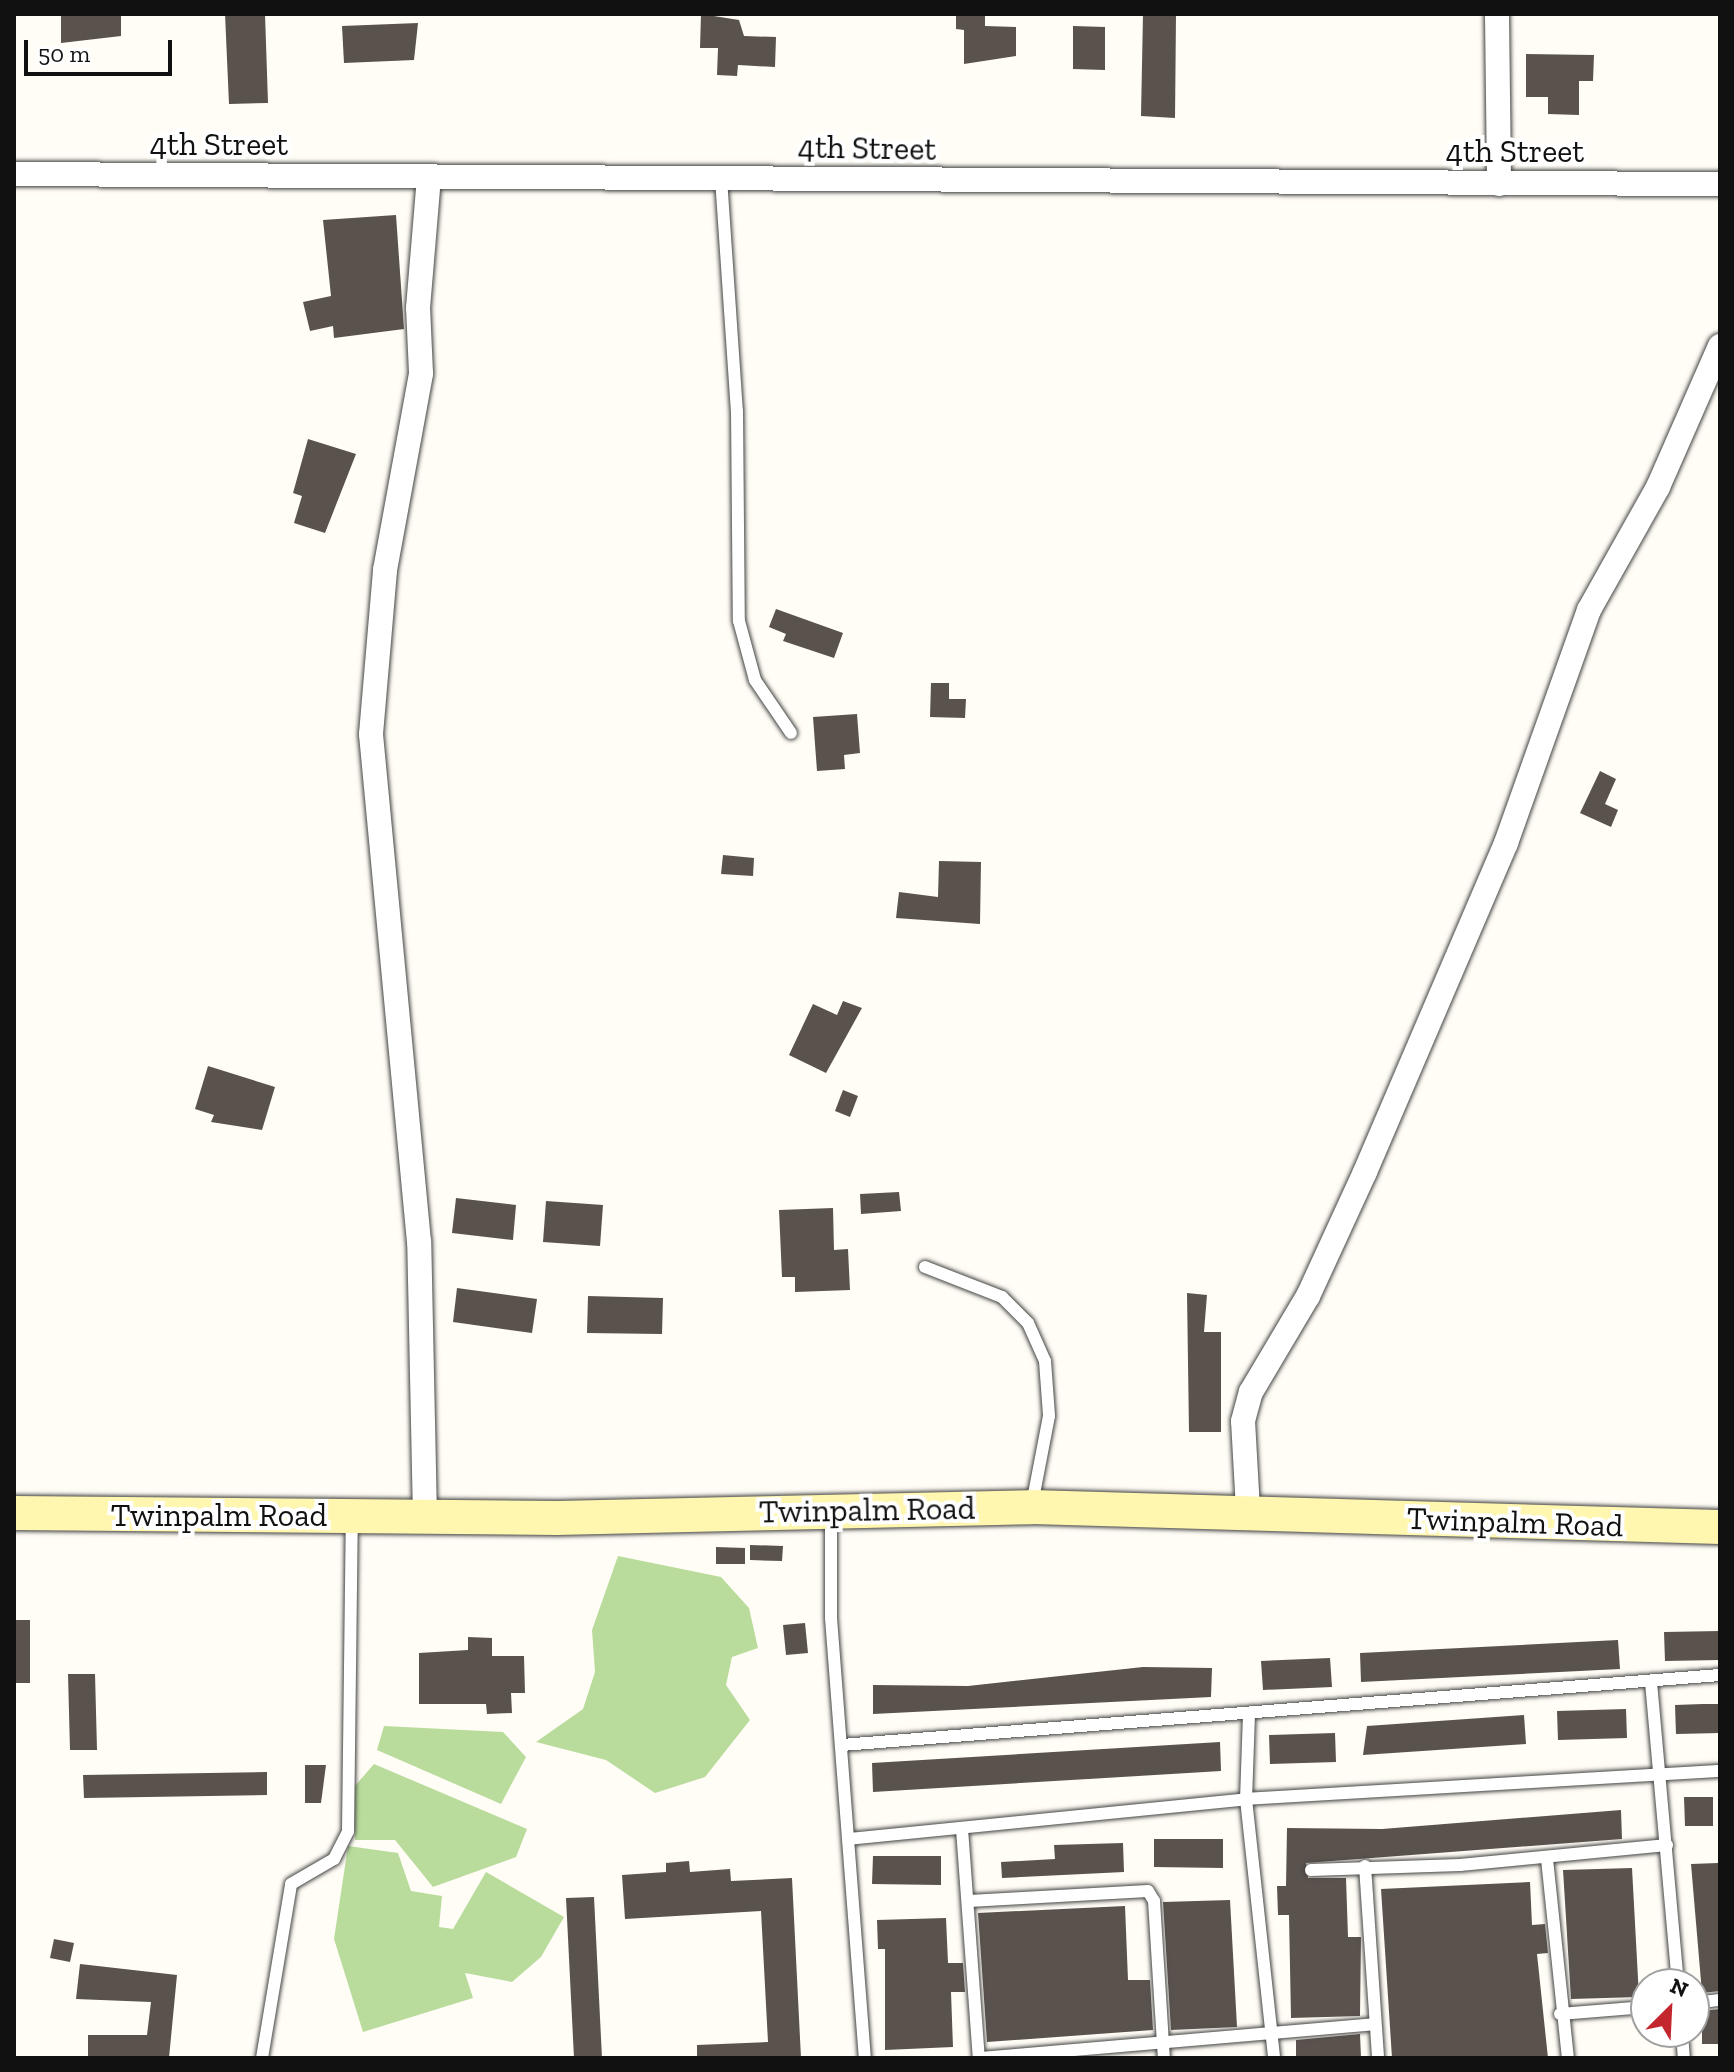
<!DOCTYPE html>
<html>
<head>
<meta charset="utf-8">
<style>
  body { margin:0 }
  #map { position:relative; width:1734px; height:2072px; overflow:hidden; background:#fffdf5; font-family:"Zilla Slab",serif }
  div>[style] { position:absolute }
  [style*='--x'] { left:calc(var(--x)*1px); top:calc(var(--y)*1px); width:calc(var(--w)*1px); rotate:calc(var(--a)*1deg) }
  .forest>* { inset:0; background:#b9dc9c }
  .building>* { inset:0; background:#5a524d }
  .roads { filter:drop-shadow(0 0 2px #444) drop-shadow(0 0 2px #444) }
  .lane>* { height:12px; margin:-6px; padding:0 6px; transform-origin:6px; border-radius:6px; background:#fff }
  .street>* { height:24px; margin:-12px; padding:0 12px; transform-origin:12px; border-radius:12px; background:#fff }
  .secondary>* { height:34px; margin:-17px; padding:0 17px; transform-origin:17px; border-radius:17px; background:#fff6b0 }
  span { translate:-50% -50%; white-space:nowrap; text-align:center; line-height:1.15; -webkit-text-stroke:8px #fff; paint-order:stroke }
  .street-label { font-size:32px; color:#111 }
  .frame { position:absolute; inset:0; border:16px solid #111; pointer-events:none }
  .north { position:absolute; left:1630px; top:1968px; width:80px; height:80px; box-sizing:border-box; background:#fff; border:2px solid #a0a0a0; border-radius:50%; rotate:24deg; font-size:22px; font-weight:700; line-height:32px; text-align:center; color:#111 }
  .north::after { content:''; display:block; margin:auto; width:28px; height:36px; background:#c4262e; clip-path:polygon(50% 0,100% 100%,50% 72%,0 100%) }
  .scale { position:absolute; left:24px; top:40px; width:148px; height:36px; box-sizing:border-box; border:4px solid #111; border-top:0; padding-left:10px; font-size:24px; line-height:28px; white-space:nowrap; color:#111; -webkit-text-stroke:6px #fff; paint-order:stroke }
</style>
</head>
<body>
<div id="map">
  <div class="forest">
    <div style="clip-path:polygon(618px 1556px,721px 1577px,749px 1608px,758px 1648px,732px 1657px,726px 1685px,750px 1720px,705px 1777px,655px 1793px,606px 1760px,536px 1742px,583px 1709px,595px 1672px,592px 1630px)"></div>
    <div style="clip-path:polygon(384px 1726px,503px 1732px,526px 1757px,501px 1804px,377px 1750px)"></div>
    <div style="clip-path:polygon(374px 1764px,527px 1829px,516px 1857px,433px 1887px,395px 1840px,355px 1840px,354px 1787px)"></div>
    <div style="clip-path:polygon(348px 1846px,398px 1853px,411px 1891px,442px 1896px,439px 1927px,453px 1929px,486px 1872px,564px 1917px,541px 1957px,512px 1982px,465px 1973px,473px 1998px,363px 2032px,334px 1939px)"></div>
  </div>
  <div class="building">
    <div style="clip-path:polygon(61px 14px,121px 14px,121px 36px,61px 43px)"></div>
    <div style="clip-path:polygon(225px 14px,265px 14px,268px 103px,229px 104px)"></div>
    <div style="clip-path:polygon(701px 14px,739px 20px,744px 36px,776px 37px,775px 67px,738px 65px,737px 76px,717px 75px,718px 48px,700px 48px)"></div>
    <div style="clip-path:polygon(956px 14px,985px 14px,985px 26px,1016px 27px,1016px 56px,964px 64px,964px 30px,956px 29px)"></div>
    <div style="clip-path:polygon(1143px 14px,1176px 14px,1175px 118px,1141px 116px)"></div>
    <div style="clip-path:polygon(418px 23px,414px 60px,344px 63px,342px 26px)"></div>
    <div style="clip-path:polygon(1073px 26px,1105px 27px,1105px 70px,1073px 69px)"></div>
    <div style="clip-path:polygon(1526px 54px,1594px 55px,1593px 81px,1579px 81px,1579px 115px,1548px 114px,1548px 97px,1526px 97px)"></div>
    <div style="clip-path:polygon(396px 215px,404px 329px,334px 338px,333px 326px,310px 331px,303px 302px,331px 296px,323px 220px)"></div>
    <div style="clip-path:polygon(308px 439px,356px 454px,325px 533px,294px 523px,302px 496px,293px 493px)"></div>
    <div style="clip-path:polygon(776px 609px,843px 633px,834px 658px,783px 641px,786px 634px,769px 627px)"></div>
    <div style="clip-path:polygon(931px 683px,949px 683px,949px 699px,966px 699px,965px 718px,930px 717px)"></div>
    <div style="clip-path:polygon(857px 714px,860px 753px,844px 755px,845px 769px,817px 771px,813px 717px)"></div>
    <div style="clip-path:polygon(1600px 771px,1616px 779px,1605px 804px,1618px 810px,1611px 827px,1580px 813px)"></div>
    <div style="clip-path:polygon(723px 855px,754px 858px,753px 876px,721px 874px)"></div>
    <div style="clip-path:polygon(939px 861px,981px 862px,980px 924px,896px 918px,899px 892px,938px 897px)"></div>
    <div style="clip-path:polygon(843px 1001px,862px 1008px,826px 1073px,789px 1055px,813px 1004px,837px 1015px)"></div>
    <div style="clip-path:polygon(208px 1066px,275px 1087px,262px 1130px,211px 1122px,214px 1115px,195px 1109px)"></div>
    <div style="clip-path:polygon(843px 1090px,858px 1096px,850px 1117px,835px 1111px)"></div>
    <div style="clip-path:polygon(899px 1192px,901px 1211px,861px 1214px,860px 1194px)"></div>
    <div style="clip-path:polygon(456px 1198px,516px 1205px,513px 1240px,452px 1233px)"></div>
    <div style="clip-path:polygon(546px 1201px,603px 1205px,600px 1246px,543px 1242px)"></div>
    <div style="clip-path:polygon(833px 1208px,834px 1250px,848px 1249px,850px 1290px,795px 1292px,795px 1277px,782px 1277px,779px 1210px)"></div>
    <div style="clip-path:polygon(457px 1288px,537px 1299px,532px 1333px,453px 1322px)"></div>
    <div style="clip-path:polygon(1187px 1293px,1207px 1295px,1204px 1332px,1221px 1332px,1221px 1432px,1189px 1432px)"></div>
    <div style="clip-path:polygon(588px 1296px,663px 1298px,662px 1334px,587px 1333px)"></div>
    <div style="clip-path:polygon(750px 1545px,783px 1546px,782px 1561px,750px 1560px)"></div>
    <div style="clip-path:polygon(716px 1547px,745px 1548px,745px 1564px,716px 1564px)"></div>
    <div style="clip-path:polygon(14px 1620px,30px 1620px,30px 1683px,14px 1683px)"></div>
    <div style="clip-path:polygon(805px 1623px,808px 1653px,786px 1655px,783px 1625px)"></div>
    <div style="clip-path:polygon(1720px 1631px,1720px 1660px,1665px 1661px,1664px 1632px)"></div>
    <div style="clip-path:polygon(468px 1637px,492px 1638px,492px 1656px,524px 1656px,525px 1693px,511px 1693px,512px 1713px,487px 1714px,486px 1704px,419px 1704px,419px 1653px,468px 1650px)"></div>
    <div style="clip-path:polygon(1618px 1640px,1620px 1669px,1361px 1682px,1360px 1653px)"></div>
    <div style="clip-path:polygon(1330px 1658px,1332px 1687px,1263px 1690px,1261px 1661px)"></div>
    <div style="clip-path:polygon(1143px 1667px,1212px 1668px,1211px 1697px,873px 1714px,873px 1685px,968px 1686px)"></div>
    <div style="clip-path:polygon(68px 1674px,95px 1674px,97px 1750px,70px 1750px)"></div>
    <div style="clip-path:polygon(1703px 1704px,1720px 1704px,1720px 1733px,1676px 1734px,1675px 1705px)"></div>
    <div style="clip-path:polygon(1626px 1709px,1627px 1738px,1558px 1740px,1557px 1711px)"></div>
    <div style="clip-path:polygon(1524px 1715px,1526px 1744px,1363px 1755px,1367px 1726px)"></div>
    <div style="clip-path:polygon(1335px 1733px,1336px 1762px,1270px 1764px,1269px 1735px)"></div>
    <div style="clip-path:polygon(1220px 1742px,1221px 1771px,873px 1792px,872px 1763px)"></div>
    <div style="clip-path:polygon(305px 1765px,326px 1765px,321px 1803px,305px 1803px)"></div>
    <div style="clip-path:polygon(267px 1772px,267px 1795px,84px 1798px,83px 1775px)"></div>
    <div style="clip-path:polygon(1684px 1797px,1713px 1797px,1713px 1826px,1685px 1826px)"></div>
    <div style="clip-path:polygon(1621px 1810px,1622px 1839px,1306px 1863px,1308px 1878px,1346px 1878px,1348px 1937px,1361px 1937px,1360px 2016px,1291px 2018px,1289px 1915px,1278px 1915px,1277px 1886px,1286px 1886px,1287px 1828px,1382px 1829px)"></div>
    <div style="clip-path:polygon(1154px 1839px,1223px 1839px,1223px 1868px,1154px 1867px)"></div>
    <div style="clip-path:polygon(1123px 1843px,1124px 1872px,1002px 1878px,1001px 1862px,1055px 1859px,1054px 1845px)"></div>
    <div style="clip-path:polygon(873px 1856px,941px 1856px,941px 1885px,872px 1884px)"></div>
    <div style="clip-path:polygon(689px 1861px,690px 1872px,730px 1869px,731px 1881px,792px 1878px,801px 2058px,697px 2058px,697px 2045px,768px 2042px,761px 1911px,625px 1919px,622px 1875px,666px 1872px,666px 1863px)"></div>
    <div style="clip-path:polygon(1718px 1863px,1720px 1991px,1702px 1993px,1691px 1864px)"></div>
    <div style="clip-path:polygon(1632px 1868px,1639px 1997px,1571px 1999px,1563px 1870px)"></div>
    <div style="clip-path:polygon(1530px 1882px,1532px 1925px,1545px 1924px,1548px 1953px,1537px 1954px,1548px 2058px,1392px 2058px,1381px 1889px)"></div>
    <div style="clip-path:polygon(594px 1897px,602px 2058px,574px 2058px,566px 1898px)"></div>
    <div style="clip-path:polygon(1230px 1900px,1237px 2027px,1171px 2030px,1163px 1902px)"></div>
    <div style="clip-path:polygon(1125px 1906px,1128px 1980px,1150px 1980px,1153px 2030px,987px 2042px,978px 1913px)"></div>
    <div style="clip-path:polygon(946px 1918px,948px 1963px,963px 1963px,965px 1992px,951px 1992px,953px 2047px,885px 2050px,885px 1949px,878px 1949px,877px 1920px)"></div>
    <div style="clip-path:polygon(54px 1939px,74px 1943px,70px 1962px,50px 1958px)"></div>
    <div style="clip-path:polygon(80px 1964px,177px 1975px,169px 2058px,88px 2058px,88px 2035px,147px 2035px,151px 2002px,76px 1999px)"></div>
    <div style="clip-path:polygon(1720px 2009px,1720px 2044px,1702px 2044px,1702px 2011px)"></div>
    <div style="clip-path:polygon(1360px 2034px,1361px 2058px,1296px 2058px,1296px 2040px)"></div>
  </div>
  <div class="roads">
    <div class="lane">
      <div style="--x:721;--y:178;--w:234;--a:86.1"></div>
      <div style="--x:737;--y:411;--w:210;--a:89.5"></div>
      <div style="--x:739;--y:621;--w:61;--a:74.8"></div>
      <div style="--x:755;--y:680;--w:64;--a:55.8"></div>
      <div style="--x:925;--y:1267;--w:83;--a:21.3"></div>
      <div style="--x:1002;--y:1297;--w:37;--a:45"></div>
      <div style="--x:1028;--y:1323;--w:42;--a:65.9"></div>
      <div style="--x:1045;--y:1361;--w:55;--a:85.8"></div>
      <div style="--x:1049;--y:1416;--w:90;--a:100.9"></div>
      <div style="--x:831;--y:1513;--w:105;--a:90"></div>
      <div style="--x:831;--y:1618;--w:441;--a:85.6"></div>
      <div style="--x:1651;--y:1682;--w:303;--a:84.9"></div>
      <div style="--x:1249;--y:1714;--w:85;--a:92"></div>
      <div style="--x:1246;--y:1799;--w:261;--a:83.8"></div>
      <div style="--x:842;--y:1745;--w:881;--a:-4.56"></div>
      <div style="--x:962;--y:1829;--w:230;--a:85.8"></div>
      <div style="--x:848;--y:1839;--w:400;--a:-5.7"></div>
      <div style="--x:1246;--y:1799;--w:475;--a:-3.4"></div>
      <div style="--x:1547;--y:1859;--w:200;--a:84"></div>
      <div style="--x:1365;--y:1866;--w:192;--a:86.1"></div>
      <div style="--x:1311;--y:1870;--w:149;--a:-1.9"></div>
      <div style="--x:1460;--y:1865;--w:208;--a:-5.5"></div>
      <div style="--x:969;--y:1901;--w:179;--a:-3.2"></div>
      <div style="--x:1148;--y:1891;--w:12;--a:59"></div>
      <div style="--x:1154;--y:1901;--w:157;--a:86.4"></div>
      <div style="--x:1694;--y:2003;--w:26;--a:-7"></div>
      <div style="--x:1560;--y:2014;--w:86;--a:-4.7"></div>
      <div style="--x:1682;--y:2032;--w:26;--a:86"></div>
      <div style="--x:262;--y:2058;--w:176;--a:-80.5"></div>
      <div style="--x:291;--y:1884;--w:50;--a:-30.2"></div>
      <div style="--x:334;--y:1859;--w:31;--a:-63"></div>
      <div style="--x:348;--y:1831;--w:313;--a:-89.3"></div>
      <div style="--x:981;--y:2058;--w:394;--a:-4.9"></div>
    </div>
    <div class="street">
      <div style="--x:1497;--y:14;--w:170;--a:89.3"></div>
      <div style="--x:14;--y:174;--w:1706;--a:0.34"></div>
      <div style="--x:1248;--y:1510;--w:89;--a:-93.2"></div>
      <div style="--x:1243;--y:1421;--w:30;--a:-75"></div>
      <div style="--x:1251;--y:1392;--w:112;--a:-59.3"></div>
      <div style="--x:1308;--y:1296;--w:136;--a:-65.3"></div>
      <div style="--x:1365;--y:1172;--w:358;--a:-66.8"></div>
      <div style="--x:1506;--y:843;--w:247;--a:-70.4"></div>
      <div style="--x:1589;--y:610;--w:141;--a:-60.7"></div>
      <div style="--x:1658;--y:487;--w:154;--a:-66.3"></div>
      <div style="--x:425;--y:1518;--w:276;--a:-91.2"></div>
      <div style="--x:419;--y:1242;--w:510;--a:-95.4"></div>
      <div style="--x:371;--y:734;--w:165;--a:-85.1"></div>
      <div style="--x:385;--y:570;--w:200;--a:-79.6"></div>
      <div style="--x:421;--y:373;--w:65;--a:-92.6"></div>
      <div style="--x:418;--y:308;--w:132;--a:-85.2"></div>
    </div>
    <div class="secondary">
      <div style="--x:14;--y:1513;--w:543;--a:0.53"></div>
      <div style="--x:557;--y:1518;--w:475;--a:-1.3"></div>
      <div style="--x:1032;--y:1507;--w:688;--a:1.67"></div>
    </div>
  </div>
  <div class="street-label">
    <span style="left:219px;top:144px">4th Street</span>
    <span style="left:867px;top:148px;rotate:1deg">4th Street</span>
    <span style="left:1515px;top:151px">4th Street</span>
    <span style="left:867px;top:1510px;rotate:-1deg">Twinpalm Road</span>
    <span style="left:219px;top:1515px">Twinpalm Road</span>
    <span style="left:1515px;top:1522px;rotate:2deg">Twinpalm Road</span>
  </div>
  <div class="frame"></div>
  <div class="north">N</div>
  <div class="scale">50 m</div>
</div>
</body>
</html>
